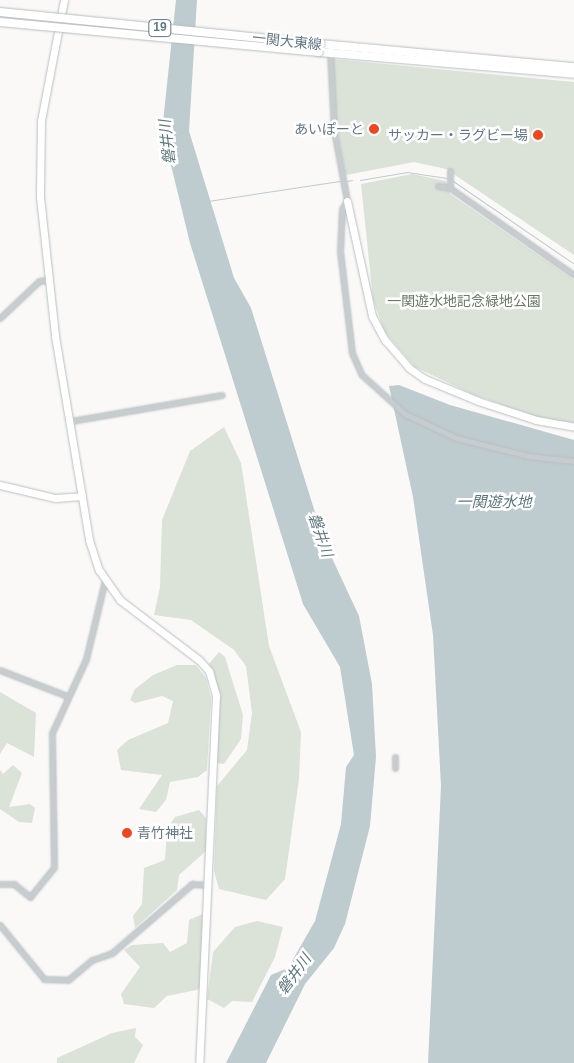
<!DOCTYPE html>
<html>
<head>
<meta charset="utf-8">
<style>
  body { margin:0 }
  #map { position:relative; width:574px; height:1063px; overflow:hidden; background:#faf9f7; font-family:Helvetica,"Noto Sans JP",sans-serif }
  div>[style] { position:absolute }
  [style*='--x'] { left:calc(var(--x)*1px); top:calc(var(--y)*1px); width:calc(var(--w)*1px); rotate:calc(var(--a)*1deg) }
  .green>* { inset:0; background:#dbe2d8 }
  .water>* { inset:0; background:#becbcf }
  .stream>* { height:1px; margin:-0.5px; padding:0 0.5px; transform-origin:0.5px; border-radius:0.5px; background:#becbcf }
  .roads { filter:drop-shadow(0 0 1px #b9bfc3) drop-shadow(0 0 1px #b9bfc3) }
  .street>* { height:5px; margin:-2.5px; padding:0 2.5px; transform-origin:2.5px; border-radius:2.5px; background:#c7cccf }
  .secondary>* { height:7px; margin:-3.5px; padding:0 3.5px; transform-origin:3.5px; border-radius:3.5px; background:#fff }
  .primary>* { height:8px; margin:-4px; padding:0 4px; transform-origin:4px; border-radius:4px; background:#fff }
  .bridges { filter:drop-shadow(0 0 1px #b7bdc1) drop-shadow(0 0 1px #b7bdc1) }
  .primary-bridge>* { height:8px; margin:-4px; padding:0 4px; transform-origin:4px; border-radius:4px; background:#fff }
  .dots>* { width:14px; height:14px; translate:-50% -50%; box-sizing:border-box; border:2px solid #fff; border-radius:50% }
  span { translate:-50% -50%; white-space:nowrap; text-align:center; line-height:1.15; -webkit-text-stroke:5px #fff; paint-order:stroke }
  .shield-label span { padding:1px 4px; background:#fff; border:1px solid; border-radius:4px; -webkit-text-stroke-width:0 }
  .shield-label { font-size:12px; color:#627784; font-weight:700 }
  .street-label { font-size:14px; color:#627784 }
  .poi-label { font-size:14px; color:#627784 }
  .right { translate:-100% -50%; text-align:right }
  .left { translate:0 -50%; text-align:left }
  .park-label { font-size:14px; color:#677b62 }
  .water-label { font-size:15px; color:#5d767e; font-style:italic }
</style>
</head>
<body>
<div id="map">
  <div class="green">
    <div style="clip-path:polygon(333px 59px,574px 82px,574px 255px,446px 169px,414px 162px,346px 175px,336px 119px)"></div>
    <div style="clip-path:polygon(412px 174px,446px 181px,450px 194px,574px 280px,574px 423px,537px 417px,472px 394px,415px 367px,384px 331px,373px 299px,361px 184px)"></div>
    <div style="clip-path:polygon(224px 427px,241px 463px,269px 646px,301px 732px,299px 779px,285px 879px,266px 900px,219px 889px,214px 871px,217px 786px,247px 750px,252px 713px,246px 666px,234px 650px,191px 620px,154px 615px,160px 587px,162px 520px,190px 451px)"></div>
    <div style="clip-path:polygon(219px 652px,225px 657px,243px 715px,241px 739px,224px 764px,214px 763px,220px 693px,209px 664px)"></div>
    <div style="clip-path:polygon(177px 665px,196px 665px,206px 678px,211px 698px,207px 770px,198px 777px,170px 782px,166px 800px,156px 812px,139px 809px,162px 775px,121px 770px,117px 750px,128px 740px,168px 723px,173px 701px,162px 696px,135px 703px,130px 700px,135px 689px,153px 675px)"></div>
    <div style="clip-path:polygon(0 692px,36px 713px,34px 757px,7px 743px,0 754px)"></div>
    <div style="clip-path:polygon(13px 765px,22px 773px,9px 807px,30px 804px,35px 808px,32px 823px,19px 822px,0 809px,0 770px,3px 774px)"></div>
    <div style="clip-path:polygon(199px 810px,206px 818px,206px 851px,179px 875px,177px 890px,135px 928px,133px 916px,142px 904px,144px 868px,165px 860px,167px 829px,175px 817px)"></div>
    <div style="clip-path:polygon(205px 913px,201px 989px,167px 996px,154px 1008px,124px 1004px,121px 994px,140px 967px,124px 950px,132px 945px,163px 943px,170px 952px,187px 943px,189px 920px)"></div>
    <div style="clip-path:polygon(257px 921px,283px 927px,275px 957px,252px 1002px,232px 1001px,224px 1008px,207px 999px,213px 952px,235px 927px)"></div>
    <div style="clip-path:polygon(136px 1028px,135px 1037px,143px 1045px,134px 1063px,57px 1063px,57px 1058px,112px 1033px)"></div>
  </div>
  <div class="water">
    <div style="clip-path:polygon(176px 0,197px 0,189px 131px,234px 278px,251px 308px,324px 541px,359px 616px,372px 684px,376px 757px,370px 826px,345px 924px,334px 948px,305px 984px,266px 1063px,226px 1063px,271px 975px,288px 968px,315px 921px,341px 824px,346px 767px,354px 755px,340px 667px,303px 604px,190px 243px,169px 157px,163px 122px)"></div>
    <div style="clip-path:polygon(399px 385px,450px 405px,574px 440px,574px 1063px,428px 1063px,441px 786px,433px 635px,413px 497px,389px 386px)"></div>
  </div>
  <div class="stream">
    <div style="--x:360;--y:180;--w:48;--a:-9.7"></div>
    <div style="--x:407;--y:172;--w:40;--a:8.5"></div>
    <div style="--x:347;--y:181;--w:5;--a:-11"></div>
    <div style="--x:453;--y:181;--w:147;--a:34.4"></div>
    <div style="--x:208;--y:201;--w:133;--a:-8.7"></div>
  </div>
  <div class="roads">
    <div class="street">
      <div style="--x:330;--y:52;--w:78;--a:87.1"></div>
      <div style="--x:334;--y:130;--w:72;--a:79.6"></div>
      <div style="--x:347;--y:201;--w:9;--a:122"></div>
      <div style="--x:342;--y:209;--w:42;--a:92.7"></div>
      <div style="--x:340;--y:251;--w:103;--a:83.3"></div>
      <div style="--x:352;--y:353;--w:24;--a:66"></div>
      <div style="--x:362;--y:375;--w:58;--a:42.2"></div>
      <div style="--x:405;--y:414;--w:56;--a:25.2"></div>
      <div style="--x:456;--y:438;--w:74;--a:14"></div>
      <div style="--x:528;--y:456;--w:46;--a:6.2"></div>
      <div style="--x:450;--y:171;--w:17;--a:90"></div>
      <div style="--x:438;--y:186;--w:12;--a:9"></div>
      <div style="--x:450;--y:188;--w:151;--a:35.1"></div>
      <div style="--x:0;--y:318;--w:54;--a:-43.5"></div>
      <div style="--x:39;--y:281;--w:9;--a:-6"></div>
      <div style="--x:71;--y:421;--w:153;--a:-9.8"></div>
      <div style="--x:0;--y:670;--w:72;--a:21.2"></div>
      <div style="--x:395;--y:768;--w:11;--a:-90"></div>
      <div style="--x:0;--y:884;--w:14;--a:0"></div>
      <div style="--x:14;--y:884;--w:21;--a:39"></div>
      <div style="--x:30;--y:897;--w:38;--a:-51"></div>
      <div style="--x:54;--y:867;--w:134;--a:-90.9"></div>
      <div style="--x:52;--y:733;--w:81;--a:-65.3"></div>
      <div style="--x:86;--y:659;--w:81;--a:-76.5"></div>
      <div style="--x:0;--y:925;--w:70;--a:50.8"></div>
      <div style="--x:44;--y:979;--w:24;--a:2"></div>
      <div style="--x:68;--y:980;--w:31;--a:-40"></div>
      <div style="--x:92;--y:960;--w:21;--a:-19"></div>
      <div style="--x:112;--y:953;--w:106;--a:-40.8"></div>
      <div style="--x:192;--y:884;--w:16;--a:4"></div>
    </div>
    <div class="secondary">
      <div style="--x:64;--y:0;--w:123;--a:100.8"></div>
      <div style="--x:41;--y:121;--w:76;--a:90.8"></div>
      <div style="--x:40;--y:197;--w:140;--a:83.8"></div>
      <div style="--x:55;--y:336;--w:207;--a:80.5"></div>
      <div style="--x:89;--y:540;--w:32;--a:72"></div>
      <div style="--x:99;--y:570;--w:37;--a:55"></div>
      <div style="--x:120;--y:600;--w:99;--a:37.2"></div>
      <div style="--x:199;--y:660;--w:15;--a:48"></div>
      <div style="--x:209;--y:671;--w:25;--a:74"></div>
      <div style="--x:216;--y:695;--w:368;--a:92.6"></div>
      <div style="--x:347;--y:201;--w:118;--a:77.7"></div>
      <div style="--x:372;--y:316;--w:27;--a:62"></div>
      <div style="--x:385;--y:340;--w:37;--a:49"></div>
      <div style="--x:409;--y:368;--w:19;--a:35"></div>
      <div style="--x:425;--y:379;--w:57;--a:22.5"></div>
      <div style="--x:478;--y:401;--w:61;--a:18.1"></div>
      <div style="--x:536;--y:420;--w:39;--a:10"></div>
      <div style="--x:0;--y:485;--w:57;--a:13.3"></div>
      <div style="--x:55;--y:498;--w:27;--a:-4"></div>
    </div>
    <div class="primary">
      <div style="--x:320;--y:44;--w:255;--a:5.2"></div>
      <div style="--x:319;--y:52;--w:256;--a:4.9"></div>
    </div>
  </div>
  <div class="bridges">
    <div class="primary-bridge">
      <div style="--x:0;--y:12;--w:322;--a:5.7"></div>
      <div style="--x:0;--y:22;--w:320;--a:5.4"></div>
    </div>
  </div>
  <div class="dots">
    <div style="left:374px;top:129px;background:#f04620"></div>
    <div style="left:538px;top:135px;background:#f04620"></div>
    <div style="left:127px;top:833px;background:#f04620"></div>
  </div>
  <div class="shield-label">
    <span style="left:160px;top:28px">19</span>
  </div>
  <div class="street-label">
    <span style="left:287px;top:41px;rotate:6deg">一関大東線</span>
  </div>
  <div class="poi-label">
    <span class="right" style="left:364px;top:129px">あいぽーと</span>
    <span class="right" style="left:528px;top:135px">サッカー・ラグビー場</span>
    <span class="left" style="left:137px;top:833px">青竹神社</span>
  </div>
  <div class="park-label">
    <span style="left:464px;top:301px">一関遊水地記念緑地公園</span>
  </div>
  <div class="water-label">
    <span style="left:167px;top:142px;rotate:-97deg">磐井川</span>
    <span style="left:494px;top:502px">一関遊水地</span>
    <span style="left:321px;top:535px;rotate:71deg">磐井川</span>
    <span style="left:294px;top:974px;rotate:-54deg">磐井川</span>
  </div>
</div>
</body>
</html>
